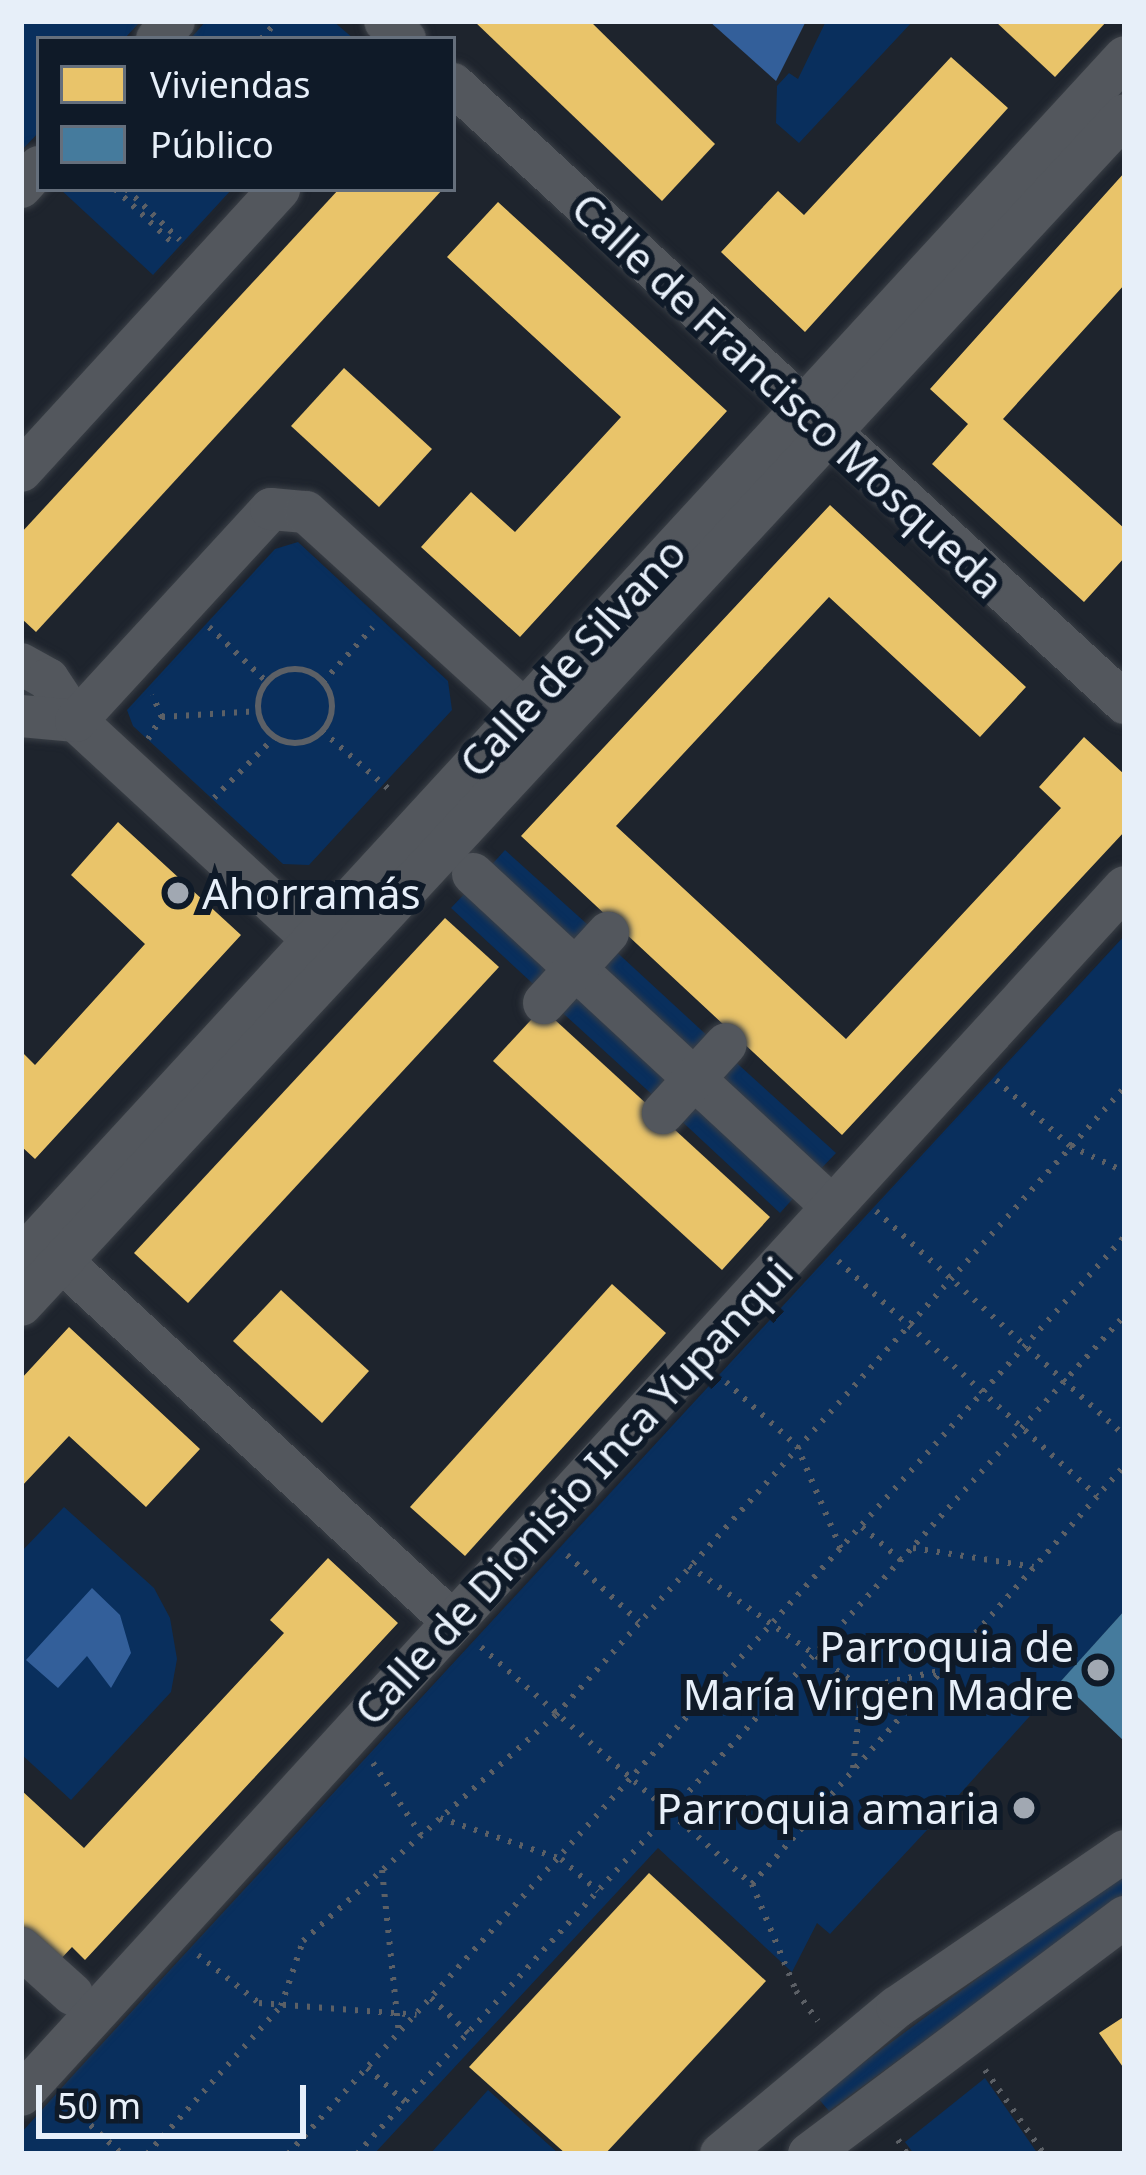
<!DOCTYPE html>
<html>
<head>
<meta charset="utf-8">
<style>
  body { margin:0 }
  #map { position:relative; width:1146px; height:2175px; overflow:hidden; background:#1e242d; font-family:"Noto Sans",sans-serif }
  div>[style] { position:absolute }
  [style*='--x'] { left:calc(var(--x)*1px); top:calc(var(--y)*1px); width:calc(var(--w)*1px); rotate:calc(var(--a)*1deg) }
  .green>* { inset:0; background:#092f5d }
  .water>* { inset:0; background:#335f9a }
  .homes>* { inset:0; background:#e9c46a }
  .public>* { inset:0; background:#457b9d }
  .path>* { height:6px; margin-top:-3px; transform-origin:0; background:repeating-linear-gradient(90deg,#5c6066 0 3px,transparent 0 12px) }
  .path>.ring { margin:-3px; padding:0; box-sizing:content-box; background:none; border:6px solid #5c6066; border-radius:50% }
  .roads { filter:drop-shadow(0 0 3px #3a3f46) drop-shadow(0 0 3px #3a3f46) }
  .minor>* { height:42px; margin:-21px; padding:0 21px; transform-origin:21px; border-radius:21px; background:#53575d }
  .dots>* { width:33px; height:33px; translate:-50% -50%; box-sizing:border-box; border:6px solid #0f1a28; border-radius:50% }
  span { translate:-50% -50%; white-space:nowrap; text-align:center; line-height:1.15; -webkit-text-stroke:12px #0f1a28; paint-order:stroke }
  .street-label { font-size:42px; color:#e7eff9 }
  .poi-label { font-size:42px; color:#e7eff9 }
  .left { translate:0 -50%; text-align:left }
  .right { translate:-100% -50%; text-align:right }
  .frame { position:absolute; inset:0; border:24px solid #e7eff9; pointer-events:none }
  .legend { position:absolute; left:36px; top:36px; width:420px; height:156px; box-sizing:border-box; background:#0f1a28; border:3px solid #656f7c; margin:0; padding:15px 21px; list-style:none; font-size:36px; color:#e7eff9 }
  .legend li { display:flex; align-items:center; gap:24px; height:60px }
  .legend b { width:60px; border:3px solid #656f7c }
  .scale { position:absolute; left:36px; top:2085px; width:270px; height:54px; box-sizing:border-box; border:6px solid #e7eff9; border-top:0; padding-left:15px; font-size:36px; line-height:42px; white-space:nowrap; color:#e7eff9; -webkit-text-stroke:9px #0f1a28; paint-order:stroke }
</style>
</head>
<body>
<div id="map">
  <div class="green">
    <div style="clip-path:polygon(21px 21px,141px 21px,124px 39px,39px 39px,39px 132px,21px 151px)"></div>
    <div style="clip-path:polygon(206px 21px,333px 21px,354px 39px,190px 39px)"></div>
    <div style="clip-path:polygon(826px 21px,913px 21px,799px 143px,776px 123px,777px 86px,789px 73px,798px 79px)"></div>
    <div style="clip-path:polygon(60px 189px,232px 189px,153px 275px)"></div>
    <div style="clip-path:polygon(298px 542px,448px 681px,452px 710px,309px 865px,283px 864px,133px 726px,127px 710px,275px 549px)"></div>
    <div style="clip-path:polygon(505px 850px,598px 934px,579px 955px,486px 871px)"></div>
    <div style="clip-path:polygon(469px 889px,560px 974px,543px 993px,451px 908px)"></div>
    <div style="clip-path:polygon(1125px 935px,1125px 1610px,941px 1815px,830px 1934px,817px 1923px,792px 1972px,658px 1848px,374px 2154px,21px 2154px,21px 2133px,75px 2073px)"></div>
    <div style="clip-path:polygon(609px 945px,712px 1040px,693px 1061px,589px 967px)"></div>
    <div style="clip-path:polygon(572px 986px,676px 1080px,657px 1099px,554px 1005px)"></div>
    <div style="clip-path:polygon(729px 1056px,836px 1153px,816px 1174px,709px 1078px)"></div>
    <div style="clip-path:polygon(693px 1095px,798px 1193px,780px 1213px,675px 1115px)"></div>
    <div style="clip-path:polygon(64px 1507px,154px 1588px,170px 1618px,177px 1659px,171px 1692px,71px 1800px,21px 1754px,21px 1552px)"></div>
    <div style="clip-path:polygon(1125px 1870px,1125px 1893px,829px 2111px,817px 2097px)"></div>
    <div style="clip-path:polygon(985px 2078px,1038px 2154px,914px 2154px,905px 2142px)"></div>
    <div style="clip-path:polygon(488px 2090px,559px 2154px,430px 2154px)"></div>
  </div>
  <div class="water">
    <div style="clip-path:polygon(709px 21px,806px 21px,776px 81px)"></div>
    <div style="clip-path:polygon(92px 1588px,120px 1615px,131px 1653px,111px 1688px,87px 1656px,58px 1688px,26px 1660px)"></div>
  </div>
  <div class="homes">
    <div style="clip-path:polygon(474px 21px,590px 21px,715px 144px,662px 201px)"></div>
    <div style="clip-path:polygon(995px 21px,1107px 21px,1055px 77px)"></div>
    <div style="clip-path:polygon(951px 57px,1008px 108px,805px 332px,721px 252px,778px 191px,804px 215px)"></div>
    <div style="clip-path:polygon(1125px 172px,1125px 284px,1003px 419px,1125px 529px,1125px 557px,1084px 602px,932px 464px,968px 424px,930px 389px)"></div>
    <div style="clip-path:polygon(339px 189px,443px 189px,36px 632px,21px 618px,21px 533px)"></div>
    <div style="clip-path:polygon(498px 202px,727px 411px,520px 637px,421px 547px,471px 492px,515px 532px,621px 417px,447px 257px)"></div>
    <div style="clip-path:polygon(344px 368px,432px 449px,379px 507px,291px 426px)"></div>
    <div style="clip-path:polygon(830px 505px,1026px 687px,980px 737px,829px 597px,616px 826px,846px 1039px,1061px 808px,1039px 787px,1084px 737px,1125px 775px,1125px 831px,842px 1135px,521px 836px)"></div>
    <div style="clip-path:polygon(118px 822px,241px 935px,35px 1159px,21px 1146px,21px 1051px,35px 1065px,145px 944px,71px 875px)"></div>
    <div style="clip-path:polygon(445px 918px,499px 967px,188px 1303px,134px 1253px)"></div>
    <div style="clip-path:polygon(542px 1008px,770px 1217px,722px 1270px,493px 1061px)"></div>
    <div style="clip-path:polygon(612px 1284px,666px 1333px,465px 1556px,410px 1507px)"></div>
    <div style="clip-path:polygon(281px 1290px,369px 1371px,322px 1423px,233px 1341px)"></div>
    <div style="clip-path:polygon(69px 1327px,200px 1449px,146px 1507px,69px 1436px,21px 1487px,21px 1379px)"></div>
    <div style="clip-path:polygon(328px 1558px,398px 1623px,85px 1960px,72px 1947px,58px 1962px,21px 1927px,21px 1790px,84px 1848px,284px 1633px,270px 1620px)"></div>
    <div style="clip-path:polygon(649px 1873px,766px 1981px,605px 2154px,566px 2154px,469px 2067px)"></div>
    <div style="clip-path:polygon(1125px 2016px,1125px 2070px,1099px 2033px)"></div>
  </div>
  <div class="public">
    <div style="clip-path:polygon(1125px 1610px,1125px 1742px,1061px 1681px)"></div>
  </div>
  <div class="path">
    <div style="--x:261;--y:39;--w:24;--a:-48"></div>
    <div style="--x:115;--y:189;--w:83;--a:43.1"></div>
    <div style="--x:126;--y:189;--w:74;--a:43.4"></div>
    <div style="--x:209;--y:627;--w:80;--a:43.5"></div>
    <div class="ring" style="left:258px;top:669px;width:68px;height:68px"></div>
    <div style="--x:323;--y:682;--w:74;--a:-47.7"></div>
    <div style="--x:162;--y:717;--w:97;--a:-3.5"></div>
    <div style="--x:322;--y:731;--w:91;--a:41"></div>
    <div style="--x:148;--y:739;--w:26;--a:-58"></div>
    <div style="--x:162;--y:717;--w:24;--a:-114"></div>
    <div style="--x:214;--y:798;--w:86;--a:-45"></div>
    <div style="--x:996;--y:1080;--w:99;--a:41.7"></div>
    <div style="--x:1070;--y:1146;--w:61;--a:25.3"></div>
    <div style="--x:876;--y:1211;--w:336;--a:42.1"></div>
    <div style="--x:838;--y:1261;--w:350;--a:42.2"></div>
    <div style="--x:726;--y:1382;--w:96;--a:42"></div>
    <div style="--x:797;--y:1446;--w:112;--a:66.9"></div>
    <div style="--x:862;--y:1527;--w:52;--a:40.4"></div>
    <div style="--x:913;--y:1548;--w:122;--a:8.9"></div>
    <div style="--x:567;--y:1555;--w:98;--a:42.9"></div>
    <div style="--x:689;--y:1566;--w:212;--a:35.2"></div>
    <div style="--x:862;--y:1688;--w:79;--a:-12.4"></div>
    <div style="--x:481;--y:1647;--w:360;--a:41.2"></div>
    <div style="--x:752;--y:1884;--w:561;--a:-48.32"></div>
    <div style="--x:373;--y:1763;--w:87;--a:56.3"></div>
    <div style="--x:853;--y:1768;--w:81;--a:-83.6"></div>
    <div style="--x:440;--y:1818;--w:128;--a:18.7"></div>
    <div style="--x:561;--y:1859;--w:49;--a:40.9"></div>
    <div style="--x:382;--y:1870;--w:165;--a:84.1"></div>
    <div style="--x:752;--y:1884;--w:116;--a:67.6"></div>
    <div style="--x:796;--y:1991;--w:37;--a:54"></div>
    <div style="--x:198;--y:1955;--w:78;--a:38.2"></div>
    <div style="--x:259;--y:2003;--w:158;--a:4.3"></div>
    <div style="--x:431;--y:1998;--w:51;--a:43.4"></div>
    <div style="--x:367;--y:2068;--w:51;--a:41.8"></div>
    <div style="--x:985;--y:2070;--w:103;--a:54.9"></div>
    <div style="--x:64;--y:2101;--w:79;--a:42.4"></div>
    <div style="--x:898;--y:2140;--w:17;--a:57"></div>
    <div style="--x:147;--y:2154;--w:200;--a:-47.8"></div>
    <div style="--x:281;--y:2006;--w:69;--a:-71.3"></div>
    <div style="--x:303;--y:1941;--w:339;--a:-41.8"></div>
    <div style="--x:556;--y:1715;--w:847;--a:-47.82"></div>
    <div style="--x:288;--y:2154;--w:1242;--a:-47.64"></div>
    <div style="--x:357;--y:2154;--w:1137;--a:-47.53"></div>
  </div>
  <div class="roads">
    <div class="minor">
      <div style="--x:385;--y:21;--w:27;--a:42"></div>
      <div style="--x:157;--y:39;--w:25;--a:-47"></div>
      <div style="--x:453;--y:84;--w:914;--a:42.65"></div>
      <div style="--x:21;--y:187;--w:27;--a:-48"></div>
      <div style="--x:21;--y:471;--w:382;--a:-47.5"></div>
      <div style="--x:21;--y:664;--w:31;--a:29"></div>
      <div style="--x:48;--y:679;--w:50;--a:56.3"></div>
      <div style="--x:76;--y:721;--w:347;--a:42.7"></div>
      <div style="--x:21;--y:716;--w:55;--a:5.2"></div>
      <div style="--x:76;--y:721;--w:288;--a:-47.4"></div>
      <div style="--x:271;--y:509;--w:35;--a:5"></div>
      <div style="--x:306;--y:512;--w:296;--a:42.3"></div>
      <div style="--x:473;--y:874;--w:473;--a:42.8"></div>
      <div style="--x:544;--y:1003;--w:95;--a:-47.6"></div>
      <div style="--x:663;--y:1113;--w:93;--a:-47.6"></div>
      <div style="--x:43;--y:1244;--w:556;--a:42.67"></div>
      <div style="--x:21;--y:1258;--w:1631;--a:-47.41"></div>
      <div style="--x:21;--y:1305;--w:1623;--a:-47.15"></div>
      <div style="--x:21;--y:1948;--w:69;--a:42"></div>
      <div style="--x:21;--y:2095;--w:1636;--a:-47.58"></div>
      <div style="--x:721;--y:2154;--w:229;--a:-39.9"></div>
      <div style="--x:897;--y:2007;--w:276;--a:-34.4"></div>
      <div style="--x:809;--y:2154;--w:395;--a:-36.9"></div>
    </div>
  </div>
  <div class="dots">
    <div style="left:178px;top:893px;background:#a1a8b2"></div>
    <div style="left:1098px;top:1670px;background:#a1a8b2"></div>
    <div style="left:1024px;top:1808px;background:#a1a8b2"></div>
  </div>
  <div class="street-label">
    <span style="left:788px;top:395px;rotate:43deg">Calle de Francisco Mosqueda</span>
    <span style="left:572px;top:657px;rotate:-47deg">Calle de Silvano</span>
    <span style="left:573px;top:1491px;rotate:-47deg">Calle de Dionisio Inca Yupanqui</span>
  </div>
  <div class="poi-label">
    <span class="left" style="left:202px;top:893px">Ahorramás</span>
    <span class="right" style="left:1074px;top:1670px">Parroquia de<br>María Virgen Madre</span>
    <span class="right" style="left:1000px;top:1808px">Parroquia amaria</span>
  </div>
  <div class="frame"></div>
  <ul class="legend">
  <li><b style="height:33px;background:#e9c46a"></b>Viviendas</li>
  <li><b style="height:33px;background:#457b9d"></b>Público</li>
  </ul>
  <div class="scale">50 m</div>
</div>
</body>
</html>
